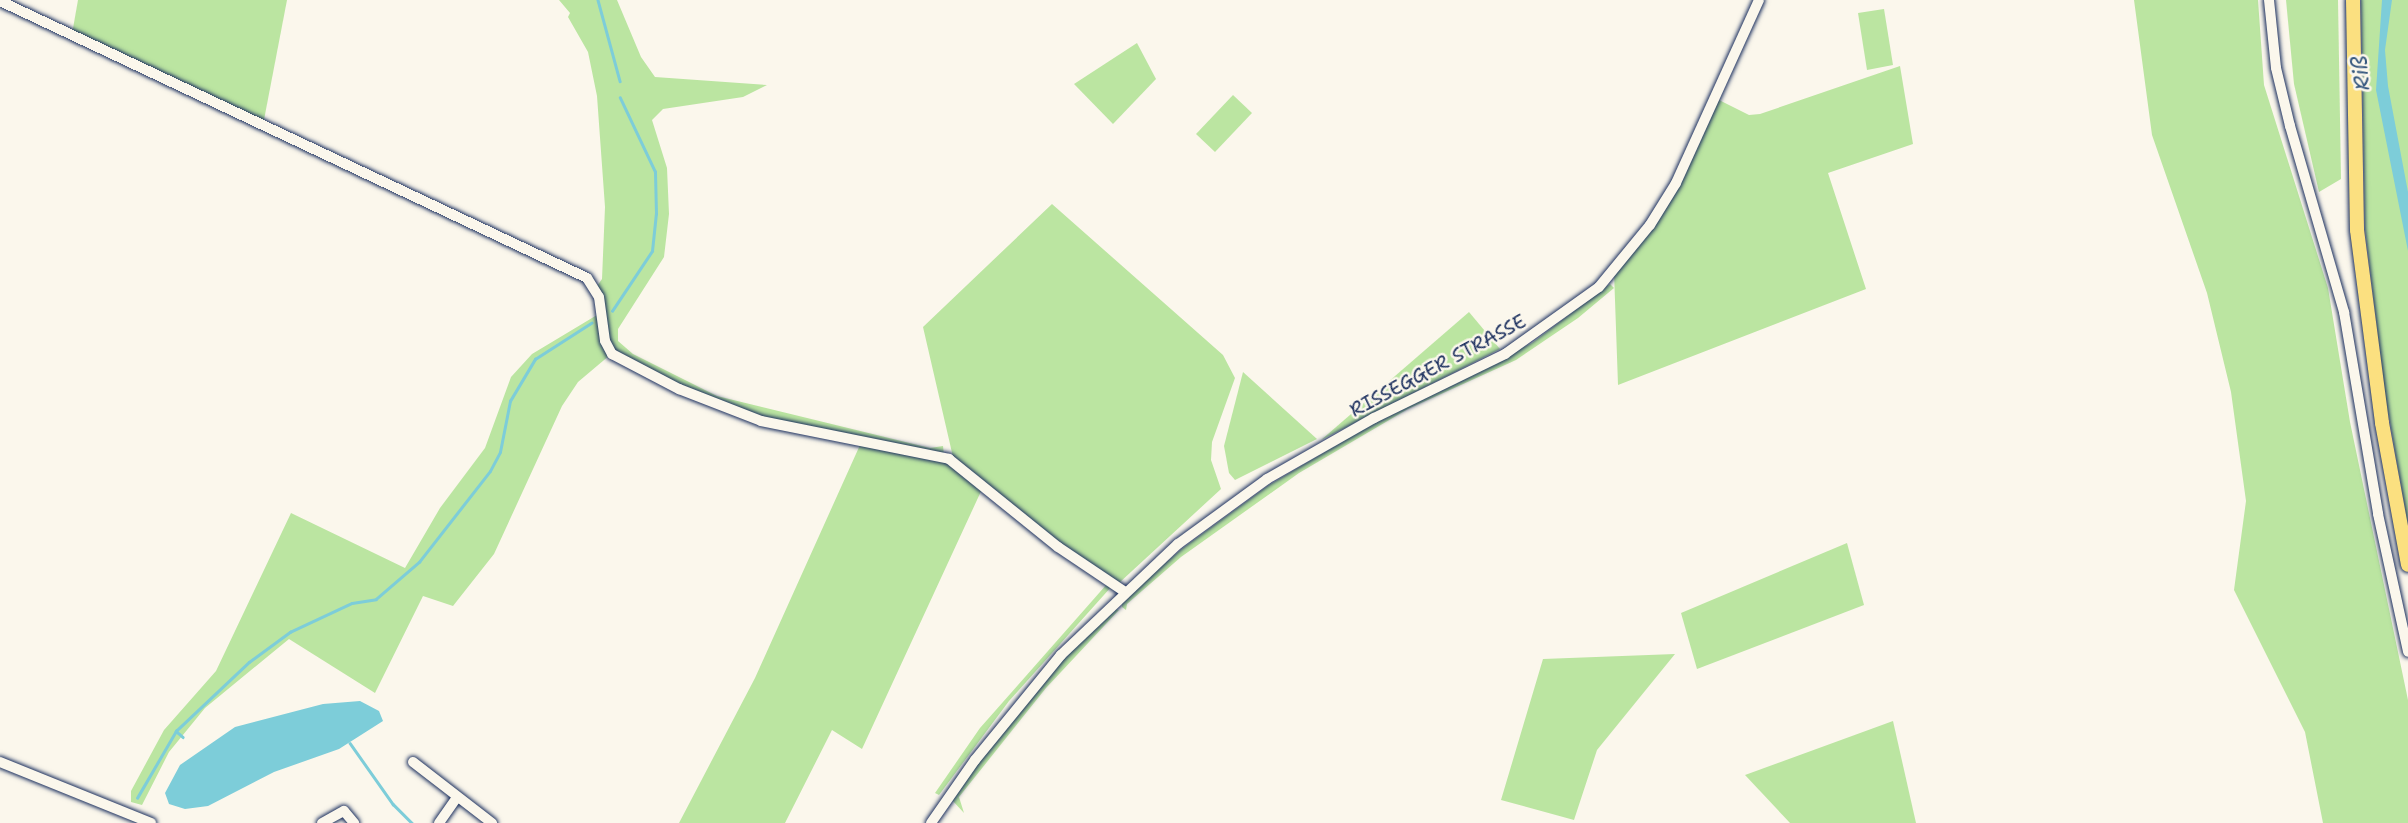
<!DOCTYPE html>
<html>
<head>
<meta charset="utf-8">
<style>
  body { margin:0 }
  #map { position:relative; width:2408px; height:823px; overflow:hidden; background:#fbf7ec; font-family:"Shantell Sans",sans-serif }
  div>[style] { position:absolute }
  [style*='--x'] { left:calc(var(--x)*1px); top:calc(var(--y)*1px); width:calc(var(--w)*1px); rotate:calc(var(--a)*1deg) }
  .green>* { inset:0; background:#bbe5a1 }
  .water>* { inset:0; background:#7dcdd9 }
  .stream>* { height:2.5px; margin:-1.25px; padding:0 1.25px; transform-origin:1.25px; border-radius:1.25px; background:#7dcdd9 }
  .roads { filter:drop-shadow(0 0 2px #1b2f5e) drop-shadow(0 0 2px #1b2f5e) }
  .minor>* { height:10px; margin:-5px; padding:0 5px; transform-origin:5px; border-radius:5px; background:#fbf7ec }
  .highway>* { height:14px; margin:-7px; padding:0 7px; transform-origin:7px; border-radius:7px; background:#fbe080 }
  span { translate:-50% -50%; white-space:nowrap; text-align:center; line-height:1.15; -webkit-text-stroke:5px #fbf7ec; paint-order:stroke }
  .street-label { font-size:19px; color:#1b2f5e }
  .water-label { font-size:21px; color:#34567d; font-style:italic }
</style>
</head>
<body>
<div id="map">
  <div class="green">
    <div style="clip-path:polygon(78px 0,287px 0,263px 125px,72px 34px)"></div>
    <div style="clip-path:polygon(559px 0,617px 0,641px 57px,655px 77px,767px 85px,743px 97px,663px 109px,652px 120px,667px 168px,669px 214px,664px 257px,618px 329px,618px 341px,633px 354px,717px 396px,930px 448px,943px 446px,944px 455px,763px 419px,610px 355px,578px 382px,562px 406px,494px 554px,453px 606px,423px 596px,375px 693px,289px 639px,205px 708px,169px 752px,142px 805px,131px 802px,131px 791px,164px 730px,216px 671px,291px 513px,405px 568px,440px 508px,485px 448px,511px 377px,532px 354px,602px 312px,595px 289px,602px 279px,605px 207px,597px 96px,588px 52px,568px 17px,570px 13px)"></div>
    <div style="clip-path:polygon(2134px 0,2258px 0,2264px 85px,2328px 288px,2350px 422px,2408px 700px,2408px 823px,2323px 823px,2305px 732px,2234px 590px,2246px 501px,2231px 392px,2207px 293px,2152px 135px)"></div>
    <div style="clip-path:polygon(2286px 0,2338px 0,2341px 179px,2319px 192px,2294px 84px)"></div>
    <div style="clip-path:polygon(2361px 0,2408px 0,2408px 524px,2386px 399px,2365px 228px)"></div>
    <div style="clip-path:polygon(1884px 9px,1893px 65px,1867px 70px,1858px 13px)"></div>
    <div style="clip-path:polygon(1137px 43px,1156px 79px,1113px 124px,1074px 84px)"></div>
    <div style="clip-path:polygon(1900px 66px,1913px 144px,1828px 173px,1866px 289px,1618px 385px,1614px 272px,1650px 225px,1717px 99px,1749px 115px,1760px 114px)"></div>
    <div style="clip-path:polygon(1233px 95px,1252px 113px,1215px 152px,1196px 134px)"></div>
    <div style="clip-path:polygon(1052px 204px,1223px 355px,1235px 378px,1212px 442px,1211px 460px,1221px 489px,1119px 583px,1057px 543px,953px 457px,923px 327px)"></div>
    <div style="clip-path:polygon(1610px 284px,1614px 288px,1578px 318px,1516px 360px,1408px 409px,1299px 473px,1181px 557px,1127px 604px,1126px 610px,1122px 607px,1122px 600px,1183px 548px,1269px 485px,1379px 420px,1532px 343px)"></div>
    <div style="clip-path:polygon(1469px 312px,1500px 349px,1321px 440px)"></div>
    <div style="clip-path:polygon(1243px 372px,1317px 439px,1235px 480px,1229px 473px,1224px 446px)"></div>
    <div style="clip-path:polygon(860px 445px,948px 461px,983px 487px,862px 749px,832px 730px,785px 823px,679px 823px,755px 678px)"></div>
    <div style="clip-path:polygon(1847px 543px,1864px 605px,1697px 669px,1681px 613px)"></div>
    <div style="clip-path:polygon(1107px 584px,1112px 586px,1009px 701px,939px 795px,935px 793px,980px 728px)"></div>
    <div style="clip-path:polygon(1115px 609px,1119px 610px,1046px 688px,959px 797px,964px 813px,952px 800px,983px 753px,1046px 677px)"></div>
    <div style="clip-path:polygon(1675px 654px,1597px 750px,1574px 820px,1501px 800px,1543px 659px)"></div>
    <div style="clip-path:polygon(1893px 721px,1916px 823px,1790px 823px,1745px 775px)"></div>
  </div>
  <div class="water">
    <div style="clip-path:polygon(2382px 0,2392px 0,2385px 50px,2388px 86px,2408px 192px,2408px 251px,2376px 90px)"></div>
    <div style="clip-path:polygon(360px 701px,379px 711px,383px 721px,339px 749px,274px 772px,208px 806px,185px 809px,169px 804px,165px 793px,180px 765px,235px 727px,323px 704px)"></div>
  </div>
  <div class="stream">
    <div style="--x:598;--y:0;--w:84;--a:74.8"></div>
    <div style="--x:612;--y:311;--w:72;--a:-56.3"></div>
    <div style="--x:652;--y:251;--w:37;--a:-84"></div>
    <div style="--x:656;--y:214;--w:42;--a:-91.4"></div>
    <div style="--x:655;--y:172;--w:82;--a:-115.3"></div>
    <div style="--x:176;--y:731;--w:9;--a:41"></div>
    <div style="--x:350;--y:743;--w:75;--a:54.8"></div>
    <div style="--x:393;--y:804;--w:27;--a:45"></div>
    <div style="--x:137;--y:798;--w:78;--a:-59.8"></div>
    <div style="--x:176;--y:731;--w:100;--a:-43.4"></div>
    <div style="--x:249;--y:662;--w:51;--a:-36.2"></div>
    <div style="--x:290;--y:632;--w:68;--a:-25.1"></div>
    <div style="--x:352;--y:603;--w:24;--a:-9"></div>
    <div style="--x:376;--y:599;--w:57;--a:-40.7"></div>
    <div style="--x:419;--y:562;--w:115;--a:-52"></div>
    <div style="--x:490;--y:471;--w:21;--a:-62"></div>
    <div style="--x:500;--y:452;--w:52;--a:-78.9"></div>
    <div style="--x:510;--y:401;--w:49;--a:-59.2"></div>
    <div style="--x:535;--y:359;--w:67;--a:-32.7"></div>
  </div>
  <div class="roads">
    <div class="minor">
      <div style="--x:2269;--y:0;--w:68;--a:84.1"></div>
      <div style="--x:2276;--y:68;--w:60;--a:76.4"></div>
      <div style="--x:2290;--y:126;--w:194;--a:73.8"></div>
      <div style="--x:2344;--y:312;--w:205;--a:80.4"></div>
      <div style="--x:2378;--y:514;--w:141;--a:77.7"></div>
      <div style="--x:0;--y:1;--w:649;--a:25.26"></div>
      <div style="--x:587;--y:278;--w:22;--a:58"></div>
      <div style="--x:599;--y:297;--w:44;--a:82.2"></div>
      <div style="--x:605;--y:341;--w:15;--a:62"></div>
      <div style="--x:612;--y:354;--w:76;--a:27.6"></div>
      <div style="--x:679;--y:389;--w:88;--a:21.3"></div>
      <div style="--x:761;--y:421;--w:192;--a:11.4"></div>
      <div style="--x:949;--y:459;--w:140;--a:38.9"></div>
      <div style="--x:1058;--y:547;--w:81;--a:33.9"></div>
      <div style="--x:0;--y:762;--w:163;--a:22"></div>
      <div style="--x:413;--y:762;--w:100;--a:37.7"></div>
      <div style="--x:322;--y:823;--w:25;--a:-29"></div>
      <div style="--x:344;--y:811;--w:16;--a:50"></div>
      <div style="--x:439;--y:823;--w:29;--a:-55"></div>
      <div style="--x:931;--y:823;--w:77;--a:-55.1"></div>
      <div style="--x:975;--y:760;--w:136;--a:-50.7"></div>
      <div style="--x:1061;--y:655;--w:161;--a:-43.5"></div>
      <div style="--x:1178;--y:544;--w:110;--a:-36.1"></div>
      <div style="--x:1267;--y:479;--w:123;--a:-29.7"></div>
      <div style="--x:1374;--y:418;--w:146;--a:-26"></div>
      <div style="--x:1505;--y:354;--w:115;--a:-35.5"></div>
      <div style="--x:1599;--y:287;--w:80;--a:-50.6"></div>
      <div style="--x:1650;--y:225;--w:49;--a:-58.2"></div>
      <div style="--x:1676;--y:183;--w:201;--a:-65.6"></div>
    </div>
    <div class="highway">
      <div style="--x:2353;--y:0;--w:230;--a:89"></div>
      <div style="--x:2357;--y:230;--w:195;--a:82.6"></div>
      <div style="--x:2382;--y:423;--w:144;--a:79.6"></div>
    </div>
  </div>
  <div class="street-label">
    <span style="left:1438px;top:366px;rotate:-28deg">RISSEGGER STRASSE</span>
  </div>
  <div class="water-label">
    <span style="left:2361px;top:73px;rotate:-95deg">Riß</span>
  </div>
</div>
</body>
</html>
